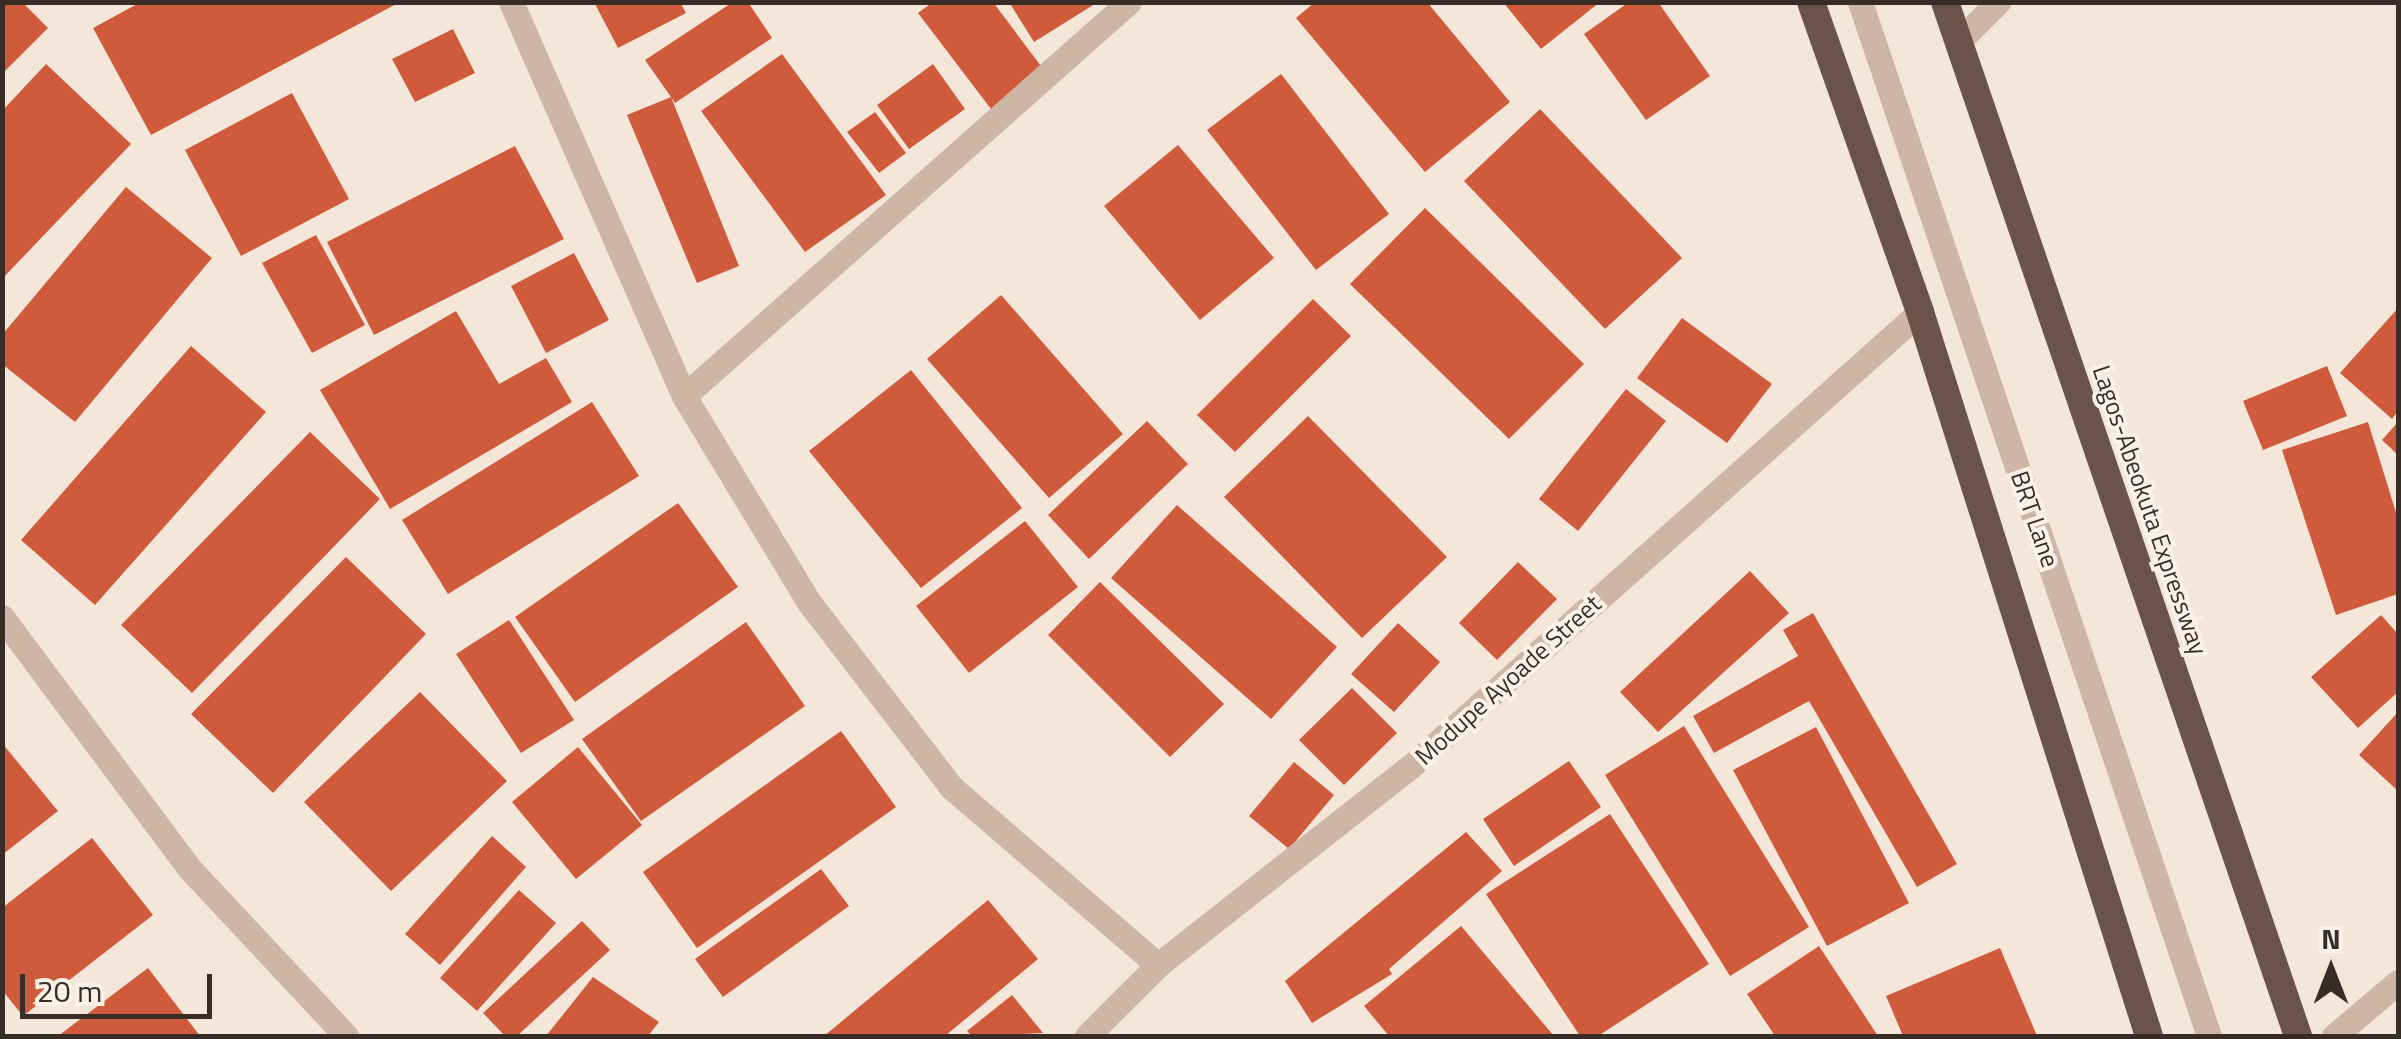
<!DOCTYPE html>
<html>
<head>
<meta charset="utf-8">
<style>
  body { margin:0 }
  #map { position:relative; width:2401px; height:1039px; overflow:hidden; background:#f4e7da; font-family:"Titillium Web",sans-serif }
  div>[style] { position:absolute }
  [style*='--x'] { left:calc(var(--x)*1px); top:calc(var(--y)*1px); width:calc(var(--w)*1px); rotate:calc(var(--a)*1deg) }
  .building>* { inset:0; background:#d05b3c }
  .service>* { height:25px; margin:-12.5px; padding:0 12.5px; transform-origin:12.5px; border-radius:12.5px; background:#cdb6a5 }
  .minor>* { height:25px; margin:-12.5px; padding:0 12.5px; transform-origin:12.5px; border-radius:12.5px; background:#cdb6a5 }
  .trunk>* { height:28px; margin:-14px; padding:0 14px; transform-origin:14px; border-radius:14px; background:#6a544a }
  span { translate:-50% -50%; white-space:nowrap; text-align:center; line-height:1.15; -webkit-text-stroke:8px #fbf1e7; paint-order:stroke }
  .street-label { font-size:25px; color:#382c27 }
  .frame { position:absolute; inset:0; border:5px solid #382c27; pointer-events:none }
  .north { position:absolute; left:2281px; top:919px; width:100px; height:100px; -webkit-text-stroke:8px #fbf1e7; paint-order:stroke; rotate:0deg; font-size:28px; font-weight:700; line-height:40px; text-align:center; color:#382c27 }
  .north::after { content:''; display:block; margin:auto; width:35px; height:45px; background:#382c27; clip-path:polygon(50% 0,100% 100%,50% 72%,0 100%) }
  .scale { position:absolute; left:20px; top:974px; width:192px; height:45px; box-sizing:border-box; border:5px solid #382c27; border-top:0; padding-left:12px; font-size:30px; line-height:35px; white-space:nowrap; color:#382c27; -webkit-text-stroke:8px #fbf1e7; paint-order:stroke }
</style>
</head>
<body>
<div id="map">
  <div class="building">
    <div style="clip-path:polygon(2px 2px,22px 2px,48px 28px,2px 74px)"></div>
    <div style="clip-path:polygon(141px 2px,400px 2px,151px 135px,93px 28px)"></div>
    <div style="clip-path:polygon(594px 2px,680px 2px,686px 13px,618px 48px)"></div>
    <div style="clip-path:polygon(733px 2px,748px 2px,772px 38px,675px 103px,671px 97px,739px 266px,697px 283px,627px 115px,671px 97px,645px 60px)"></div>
    <div style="clip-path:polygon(933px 2px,993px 2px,1044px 70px,991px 109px,918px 13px)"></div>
    <div style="clip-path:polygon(1009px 2px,1098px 2px,1034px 42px)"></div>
    <div style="clip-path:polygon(1315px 2px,1427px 2px,1510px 102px,1425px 172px,1296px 18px)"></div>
    <div style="clip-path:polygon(1503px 2px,1600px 2px,1541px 49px)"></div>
    <div style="clip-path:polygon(1629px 2px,1658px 2px,1710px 76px,1646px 120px,1584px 34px)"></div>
    <div style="clip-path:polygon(453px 29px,475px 73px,415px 102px,392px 59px)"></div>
    <div style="clip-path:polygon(782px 54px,886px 195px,805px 252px,701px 111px)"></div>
    <div style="clip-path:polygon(46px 64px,131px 144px,2px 279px,2px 111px)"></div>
    <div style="clip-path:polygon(933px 64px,965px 109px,909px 149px,877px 105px)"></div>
    <div style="clip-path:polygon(1281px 74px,1389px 214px,1316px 270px,1207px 130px)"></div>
    <div style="clip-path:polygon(292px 93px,349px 199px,241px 256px,185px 150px)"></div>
    <div style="clip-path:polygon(1540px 109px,1682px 258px,1605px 329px,1464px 181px)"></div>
    <div style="clip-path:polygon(875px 112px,906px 153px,879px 173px,847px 132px)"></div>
    <div style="clip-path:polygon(1178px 145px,1274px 258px,1200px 320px,1104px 206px)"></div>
    <div style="clip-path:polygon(515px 146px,564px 239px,374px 335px,327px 242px)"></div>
    <div style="clip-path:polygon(126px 187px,212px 258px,75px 422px,2px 364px,2px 335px)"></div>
    <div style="clip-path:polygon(1425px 208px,1584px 364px,1509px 439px,1350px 284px)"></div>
    <div style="clip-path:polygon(316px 235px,365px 325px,312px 353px,262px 263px)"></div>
    <div style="clip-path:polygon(574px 253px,609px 320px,546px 353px,511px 286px)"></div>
    <div style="clip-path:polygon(1001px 295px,1123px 434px,1049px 498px,927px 359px)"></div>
    <div style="clip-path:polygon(1313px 299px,1351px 336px,1235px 452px,1197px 415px)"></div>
    <div style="clip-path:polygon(2398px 308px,2398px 411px,2392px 419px,2340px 373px)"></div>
    <div style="clip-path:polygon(456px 311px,499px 384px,546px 358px,572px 402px,390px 509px,320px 390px)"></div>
    <div style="clip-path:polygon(1682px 318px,1772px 384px,1727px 443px,1637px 378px)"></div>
    <div style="clip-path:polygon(191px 346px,266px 412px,95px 605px,21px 540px)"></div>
    <div style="clip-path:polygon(2327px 366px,2347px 416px,2263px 450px,2243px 401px)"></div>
    <div style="clip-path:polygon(911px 370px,1022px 508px,921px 588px,809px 451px)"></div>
    <div style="clip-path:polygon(1626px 389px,1666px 421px,1578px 531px,1539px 499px)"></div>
    <div style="clip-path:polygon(592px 402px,639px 476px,448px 594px,402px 520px)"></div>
    <div style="clip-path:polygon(1308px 416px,1447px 557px,1362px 638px,1224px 497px)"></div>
    <div style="clip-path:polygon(1147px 421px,1188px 464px,1089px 559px,1048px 515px)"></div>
    <div style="clip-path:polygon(2368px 422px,2398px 519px,2398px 594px,2336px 615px,2282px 450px)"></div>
    <div style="clip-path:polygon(2398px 422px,2398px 455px,2382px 440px)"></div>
    <div style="clip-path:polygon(310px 432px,380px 499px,192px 693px,121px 625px)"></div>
    <div style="clip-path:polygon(678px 503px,738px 587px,575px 702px,515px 617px)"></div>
    <div style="clip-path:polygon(1177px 505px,1337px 647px,1271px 719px,1111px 578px)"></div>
    <div style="clip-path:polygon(1025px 521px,1078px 587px,969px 673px,916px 606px)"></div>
    <div style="clip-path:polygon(346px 557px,426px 634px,273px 793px,191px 714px)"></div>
    <div style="clip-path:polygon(1518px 562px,1557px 599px,1497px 660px,1459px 623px)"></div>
    <div style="clip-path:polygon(1750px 571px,1789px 613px,1658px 732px,1620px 692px)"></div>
    <div style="clip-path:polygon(1100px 582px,1224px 704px,1170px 757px,1048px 635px)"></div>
    <div style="clip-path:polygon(1813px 613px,1957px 864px,1917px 887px,1809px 701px,1714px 753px,1693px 716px,1798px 656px,1783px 630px)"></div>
    <div style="clip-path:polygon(2381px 615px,2398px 634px,2398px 692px,2358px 728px,2311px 677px)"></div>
    <div style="clip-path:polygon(509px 620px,574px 720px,521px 753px,456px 654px)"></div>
    <div style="clip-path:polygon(746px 622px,805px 706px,641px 821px,582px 739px)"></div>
    <div style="clip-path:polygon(1398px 623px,1440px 662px,1394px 712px,1351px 674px)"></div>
    <div style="clip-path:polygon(1352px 688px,1397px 733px,1344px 785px,1299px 740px)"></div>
    <div style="clip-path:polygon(420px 692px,507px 781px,391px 891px,304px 802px)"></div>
    <div style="clip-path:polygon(2398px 712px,2398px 791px,2359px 755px)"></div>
    <div style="clip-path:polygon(1684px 726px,1809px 927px,1730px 976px,1605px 775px)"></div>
    <div style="clip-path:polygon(1816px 727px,1909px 903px,1827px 946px,1733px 770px)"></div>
    <div style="clip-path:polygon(841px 731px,896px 807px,697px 948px,643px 872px)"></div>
    <div style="clip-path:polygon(2px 743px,58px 811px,2px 855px)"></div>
    <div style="clip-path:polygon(578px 747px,642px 825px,576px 879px,512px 802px)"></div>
    <div style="clip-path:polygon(1569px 761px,1601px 807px,1514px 866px,1483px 819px)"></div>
    <div style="clip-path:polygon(1294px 762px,1334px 795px,1289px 849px,1249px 816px)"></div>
    <div style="clip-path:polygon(1610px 814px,1709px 964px,1598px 1036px,1580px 1036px,1486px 894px)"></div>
    <div style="clip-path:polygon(1466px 832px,1502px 871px,1389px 969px,1392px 974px,1312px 1023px,1285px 981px)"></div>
    <div style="clip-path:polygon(492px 836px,526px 867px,440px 965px,405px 934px)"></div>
    <div style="clip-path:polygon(92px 838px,153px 915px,23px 1016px,2px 990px,2px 908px)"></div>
    <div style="clip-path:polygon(821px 869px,849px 906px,723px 997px,695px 959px)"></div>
    <div style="clip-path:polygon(519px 890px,556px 923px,477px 1011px,440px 978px)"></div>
    <div style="clip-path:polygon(988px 900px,1038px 959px,945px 1036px,824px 1036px)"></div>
    <div style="clip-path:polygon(582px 921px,610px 950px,517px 1036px,505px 1036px,483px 1013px)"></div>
    <div style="clip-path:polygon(1461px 926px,1554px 1036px,1389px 1036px,1364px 1006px)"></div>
    <div style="clip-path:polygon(1819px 946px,1878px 1036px,1775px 1036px,1747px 994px)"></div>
    <div style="clip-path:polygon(2000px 948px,2037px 1036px,1903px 1036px,1886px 996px)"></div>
    <div style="clip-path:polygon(148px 968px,200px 1036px,58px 1036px)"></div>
    <div style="clip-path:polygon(593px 977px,659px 1022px,648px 1036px,546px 1036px)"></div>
    <div style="clip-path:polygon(1012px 995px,1043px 1033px,972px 1036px,967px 1031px)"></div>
  </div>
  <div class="service">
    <div style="--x:1860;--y:2;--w:1091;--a:71.35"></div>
  </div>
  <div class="minor">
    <div style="--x:511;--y:2;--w:430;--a:66.3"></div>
    <div style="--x:684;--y:396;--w:240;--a:58.8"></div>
    <div style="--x:808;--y:601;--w:235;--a:52.4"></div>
    <div style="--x:951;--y:787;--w:273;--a:40.7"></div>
    <div style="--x:1958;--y:42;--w:57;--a:-45"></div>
    <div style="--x:684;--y:396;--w:594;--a:-41.52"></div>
    <div style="--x:2;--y:617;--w:313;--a:53.3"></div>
    <div style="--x:189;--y:868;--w:230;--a:46.9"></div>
    <div style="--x:1087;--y:1036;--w:100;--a:-45"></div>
    <div style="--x:1158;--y:965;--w:320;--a:-38.2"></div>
    <div style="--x:1410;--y:767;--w:683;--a:-41.74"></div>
    <div style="--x:2334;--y:1036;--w:84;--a:-40.2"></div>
  </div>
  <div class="trunk">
    <div style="--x:1811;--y:2;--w:329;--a:70.6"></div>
    <div style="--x:1920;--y:312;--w:759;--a:72.45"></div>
    <div style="--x:1945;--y:2;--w:1093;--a:71.15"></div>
  </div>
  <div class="street-label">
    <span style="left:2150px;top:510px;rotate:71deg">Lagos-Abeokuta Expressway</span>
    <span style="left:2035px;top:519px;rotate:71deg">BRT Lane</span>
    <span style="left:1508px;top:680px;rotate:-42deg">Modupe Ayoade Street</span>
  </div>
  <div class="frame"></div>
  <div class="north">N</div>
  <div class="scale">20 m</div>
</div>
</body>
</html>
